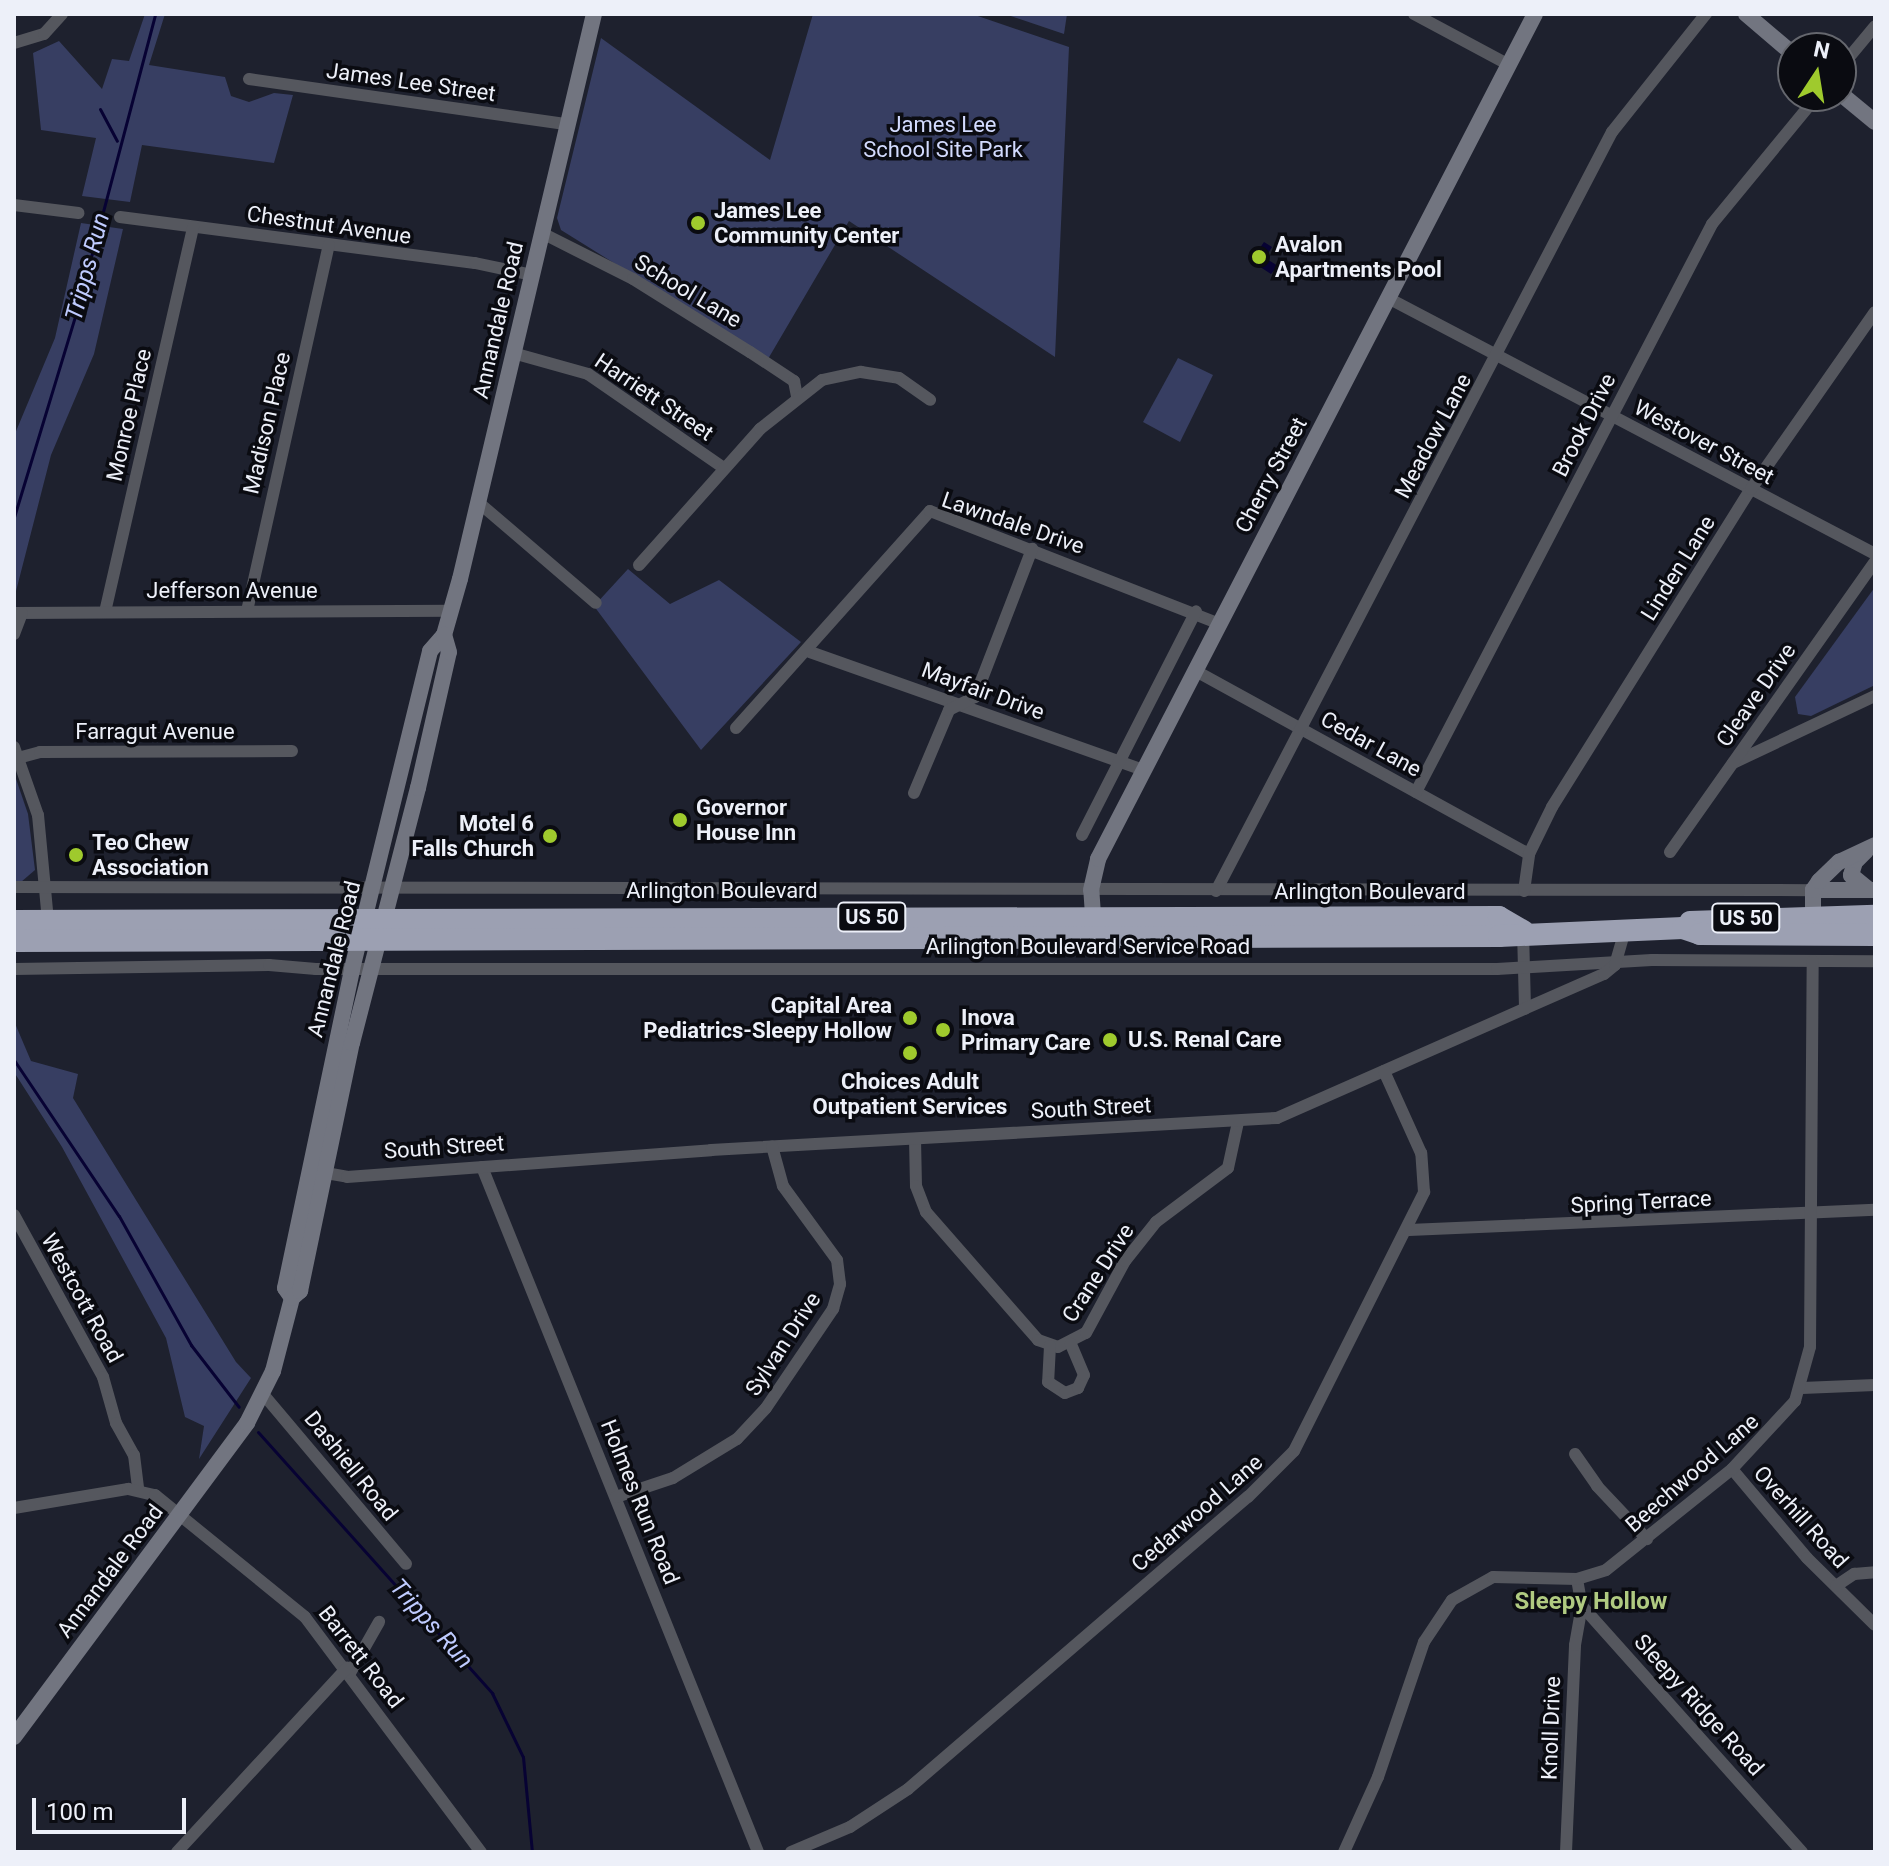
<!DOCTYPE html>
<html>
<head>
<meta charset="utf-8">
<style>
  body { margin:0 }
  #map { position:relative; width:1889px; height:1866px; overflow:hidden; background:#1e212e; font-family:Roboto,sans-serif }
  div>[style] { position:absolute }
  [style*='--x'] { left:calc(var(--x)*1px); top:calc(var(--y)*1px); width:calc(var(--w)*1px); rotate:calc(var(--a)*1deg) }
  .green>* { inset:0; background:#373e62 }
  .water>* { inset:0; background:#070233 }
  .stream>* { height:3px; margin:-1.5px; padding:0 1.5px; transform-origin:1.5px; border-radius:1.5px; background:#070233 }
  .street>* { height:12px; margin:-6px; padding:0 6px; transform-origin:6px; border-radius:6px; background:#55575e }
  .secondary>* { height:16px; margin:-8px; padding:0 8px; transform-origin:8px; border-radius:8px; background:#727580 }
  .highway>* { height:22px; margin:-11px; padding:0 11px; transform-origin:11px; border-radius:11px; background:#9ca0b2 }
  .dots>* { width:22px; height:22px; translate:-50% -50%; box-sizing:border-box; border:4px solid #0a0b11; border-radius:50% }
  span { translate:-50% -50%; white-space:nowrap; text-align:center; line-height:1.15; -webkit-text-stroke:7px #0a0b11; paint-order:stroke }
  .shield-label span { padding:2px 6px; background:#0a0b11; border:2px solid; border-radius:6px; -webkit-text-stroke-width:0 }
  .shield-label { font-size:20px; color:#edf0f9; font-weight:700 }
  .street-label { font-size:22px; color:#edf0f9 }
  .park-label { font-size:22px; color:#d3dbfe }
  .poi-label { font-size:22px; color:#edf0f9; font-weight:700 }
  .left { translate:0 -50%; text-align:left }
  .right { translate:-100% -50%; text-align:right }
  .water-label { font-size:24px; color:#bfcbff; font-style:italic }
  .neighbourhood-label { font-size:24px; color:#b0ca81; font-weight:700 }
  .frame { position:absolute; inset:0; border:16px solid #edf0f9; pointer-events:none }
  .north { position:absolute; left:1777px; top:32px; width:80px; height:80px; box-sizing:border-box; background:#0a0b11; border:2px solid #65676e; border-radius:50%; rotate:12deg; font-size:22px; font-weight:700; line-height:32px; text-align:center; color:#edf0f9 }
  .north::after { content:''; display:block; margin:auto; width:28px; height:36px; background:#9fca2d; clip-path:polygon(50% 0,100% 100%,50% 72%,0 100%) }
  .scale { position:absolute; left:32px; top:1798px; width:154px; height:36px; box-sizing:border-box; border:4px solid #edf0f9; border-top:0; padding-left:10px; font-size:24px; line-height:28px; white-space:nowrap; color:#edf0f9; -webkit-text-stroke:6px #0a0b11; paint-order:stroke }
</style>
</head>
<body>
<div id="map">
  <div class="green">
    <div style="clip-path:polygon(145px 14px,165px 14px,149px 65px,225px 77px,231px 96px,249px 102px,274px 93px,293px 95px,274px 163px,142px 145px,130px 202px,82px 196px,96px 138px,41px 130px,33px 53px,59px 41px,102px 89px,112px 59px,129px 61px)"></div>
    <div style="clip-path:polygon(813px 14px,972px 14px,1069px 47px,1055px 357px,849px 221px,768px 359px,561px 230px,557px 218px,601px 38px,770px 160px)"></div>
    <div style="clip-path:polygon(1005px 14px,1067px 14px,1064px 34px)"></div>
    <div style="clip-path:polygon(81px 223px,123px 229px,94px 354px,51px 455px,14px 599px,14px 436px,55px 338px)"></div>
    <div style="clip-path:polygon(1178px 358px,1213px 375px,1180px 442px,1143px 422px)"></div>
    <div style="clip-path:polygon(628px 569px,670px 604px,719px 580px,801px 642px,701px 750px,594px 606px)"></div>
    <div style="clip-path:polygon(1875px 587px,1875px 685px,1811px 716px,1798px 714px,1795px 697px)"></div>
    <div style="clip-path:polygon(14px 773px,28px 814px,35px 870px,21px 882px,14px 882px)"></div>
    <div style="clip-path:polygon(14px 1021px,31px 1061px,78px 1074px,73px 1098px,236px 1362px,251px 1378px,199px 1459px,204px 1426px,185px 1417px,166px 1338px,62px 1147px,14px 1072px)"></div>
  </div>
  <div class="water">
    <div style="clip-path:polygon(1264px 242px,1272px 247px,1265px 258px,1278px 266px,1271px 274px,1251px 261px)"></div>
  </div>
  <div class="stream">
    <div style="--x:100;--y:109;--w:36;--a:62"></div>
    <div style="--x:14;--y:517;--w:216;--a:-73.1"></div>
    <div style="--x:77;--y:310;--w:306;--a:-75.2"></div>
    <div style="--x:14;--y:1060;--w:188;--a:56.1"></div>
    <div style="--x:119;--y:1216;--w:148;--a:60.8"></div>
    <div style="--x:191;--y:1345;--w:78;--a:52.3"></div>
    <div style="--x:258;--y:1432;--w:351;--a:48.1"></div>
    <div style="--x:492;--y:1693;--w:71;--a:64.2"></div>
    <div style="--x:523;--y:1757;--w:95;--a:84.6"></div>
  </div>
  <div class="street">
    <div style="--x:1414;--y:14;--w:108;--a:28.2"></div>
    <div style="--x:14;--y:43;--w:31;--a:-17"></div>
    <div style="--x:44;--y:34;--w:27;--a:-48"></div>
    <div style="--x:1841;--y:67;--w:53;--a:-50.3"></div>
    <div style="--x:249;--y:79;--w:321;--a:8.1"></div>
    <div style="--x:14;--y:205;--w:65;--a:7"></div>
    <div style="--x:120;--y:217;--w:358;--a:7.4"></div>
    <div style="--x:475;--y:263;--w:58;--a:11.9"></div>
    <div style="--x:542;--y:233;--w:102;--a:26.8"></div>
    <div style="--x:633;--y:279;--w:138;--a:32"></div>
    <div style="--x:750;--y:352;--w:53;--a:33.4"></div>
    <div style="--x:794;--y:381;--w:16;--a:79"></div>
    <div style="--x:1388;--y:298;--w:550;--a:27.73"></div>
    <div style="--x:513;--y:353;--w:78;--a:15.6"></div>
    <div style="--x:588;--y:374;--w:165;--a:34.7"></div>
    <div style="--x:478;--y:502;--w:155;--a:40.6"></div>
    <div style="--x:639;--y:565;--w:182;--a:-48.3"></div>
    <div style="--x:760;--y:429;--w:79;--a:-38.3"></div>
    <div style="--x:822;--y:380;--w:40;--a:-12"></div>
    <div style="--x:861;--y:372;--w:38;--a:9"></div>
    <div style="--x:899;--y:378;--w:38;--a:35"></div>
    <div style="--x:247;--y:611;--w:375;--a:-77.4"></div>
    <div style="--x:105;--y:612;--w:395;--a:-77.1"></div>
    <div style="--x:14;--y:613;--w:437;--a:-0.3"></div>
    <div style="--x:14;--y:634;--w:22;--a:-69"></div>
    <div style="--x:810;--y:652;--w:353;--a:19.5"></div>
    <div style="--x:1194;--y:670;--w:382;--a:28.8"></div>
    <div style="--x:736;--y:728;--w:291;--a:-48.2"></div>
    <div style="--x:930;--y:511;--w:309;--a:21.3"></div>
    <div style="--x:14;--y:747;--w:72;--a:70.6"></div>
    <div style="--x:38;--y:815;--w:106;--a:84.6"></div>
    <div style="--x:18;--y:758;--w:23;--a:-15"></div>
    <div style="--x:40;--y:752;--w:252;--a:-0.2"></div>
    <div style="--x:1733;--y:763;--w:157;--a:-25.3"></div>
    <div style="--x:1416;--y:792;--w:640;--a:-62.47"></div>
    <div style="--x:1712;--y:224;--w:166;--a:-50.6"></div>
    <div style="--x:914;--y:793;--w:90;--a:-67.1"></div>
    <div style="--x:949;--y:710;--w:29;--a:-27"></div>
    <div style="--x:975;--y:697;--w:159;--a:-68.9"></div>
    <div style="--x:1082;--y:835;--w:251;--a:-63"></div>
    <div style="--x:1670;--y:852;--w:356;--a:-54.8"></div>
    <div style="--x:14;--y:887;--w:1799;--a:0.1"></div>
    <div style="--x:1216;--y:891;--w:856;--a:-62.45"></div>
    <div style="--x:1612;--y:132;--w:151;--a:-51.5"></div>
    <div style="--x:1524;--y:891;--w:37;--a:-82"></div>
    <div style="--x:1529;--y:854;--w:52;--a:-63.9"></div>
    <div style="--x:1552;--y:807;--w:375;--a:-58"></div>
    <div style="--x:1751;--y:489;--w:216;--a:-55"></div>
    <div style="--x:1523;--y:931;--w:78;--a:88.5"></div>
    <div style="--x:14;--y:969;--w:255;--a:-0.9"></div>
    <div style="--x:269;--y:965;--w:47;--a:4.9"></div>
    <div style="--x:316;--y:969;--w:1181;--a:0"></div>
    <div style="--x:1497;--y:969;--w:155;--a:-3.3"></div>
    <div style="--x:1652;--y:960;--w:223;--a:0.3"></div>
    <div style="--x:915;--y:1139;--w:47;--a:88.8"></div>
    <div style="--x:916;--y:1186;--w:28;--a:69"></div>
    <div style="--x:926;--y:1212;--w:170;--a:48.8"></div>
    <div style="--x:1038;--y:1340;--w:21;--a:19"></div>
    <div style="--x:1058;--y:1347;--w:31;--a:-27"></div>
    <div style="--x:1086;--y:1333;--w:82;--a:-61.6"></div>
    <div style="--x:1125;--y:1261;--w:50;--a:-51.5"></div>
    <div style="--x:1156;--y:1222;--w:90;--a:-36.9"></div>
    <div style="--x:1228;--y:1168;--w:47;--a:-77.7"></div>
    <div style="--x:482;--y:1167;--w:739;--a:68.05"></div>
    <div style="--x:320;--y:1172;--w:27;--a:10"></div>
    <div style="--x:347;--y:1177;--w:365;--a:-4.2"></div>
    <div style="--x:711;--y:1150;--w:567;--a:-3.24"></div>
    <div style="--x:1277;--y:1118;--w:357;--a:-23.8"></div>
    <div style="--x:1604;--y:974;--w:14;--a:-39"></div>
    <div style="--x:1615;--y:965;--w:36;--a:-74"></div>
    <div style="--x:14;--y:1215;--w:185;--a:61.2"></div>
    <div style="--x:103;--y:1377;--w:48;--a:74.2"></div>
    <div style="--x:116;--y:1423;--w:37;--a:61"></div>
    <div style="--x:134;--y:1455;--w:34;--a:83"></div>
    <div style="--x:1409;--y:1230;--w:466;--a:-2.5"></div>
    <div style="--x:1050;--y:1346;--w:36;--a:93"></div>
    <div style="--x:1048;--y:1382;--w:20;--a:33"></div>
    <div style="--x:1065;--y:1393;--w:14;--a:-21"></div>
    <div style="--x:1078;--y:1388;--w:14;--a:-65"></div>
    <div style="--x:1084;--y:1375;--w:34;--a:-113"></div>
    <div style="--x:1802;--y:1388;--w:73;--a:-2.4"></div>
    <div style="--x:263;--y:1394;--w:222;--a:49.9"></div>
    <div style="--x:1575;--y:1454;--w:39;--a:55"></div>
    <div style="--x:1597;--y:1486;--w:73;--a:46.7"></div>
    <div style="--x:1732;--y:1469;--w:116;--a:49.9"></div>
    <div style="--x:1807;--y:1558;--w:95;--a:44.6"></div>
    <div style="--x:616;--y:1497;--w:60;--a:-18.4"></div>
    <div style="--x:673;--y:1478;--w:75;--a:-31.4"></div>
    <div style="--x:737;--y:1439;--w:42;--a:-46.9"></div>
    <div style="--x:766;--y:1408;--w:120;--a:-55.9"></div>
    <div style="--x:833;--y:1309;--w:26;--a:-74"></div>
    <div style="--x:840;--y:1284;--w:24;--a:-97"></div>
    <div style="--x:837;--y:1260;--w:92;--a:-126.1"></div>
    <div style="--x:783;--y:1186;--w:41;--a:-105.4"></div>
    <div style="--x:14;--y:1508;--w:116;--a:-9.5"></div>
    <div style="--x:128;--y:1489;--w:28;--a:13"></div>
    <div style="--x:155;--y:1495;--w:193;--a:39.1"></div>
    <div style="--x:305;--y:1617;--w:294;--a:53.2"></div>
    <div style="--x:1577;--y:1579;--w:27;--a:80"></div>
    <div style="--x:1582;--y:1606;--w:330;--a:48.2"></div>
    <div style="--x:1836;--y:1586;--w:22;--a:-34"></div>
    <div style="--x:1854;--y:1574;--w:21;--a:-5"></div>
    <div style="--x:350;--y:1673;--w:59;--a:-60.4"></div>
    <div style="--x:177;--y:1852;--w:251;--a:-47.3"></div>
    <div style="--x:791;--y:1852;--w:64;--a:-23"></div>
    <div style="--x:850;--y:1827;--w:69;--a:-33.2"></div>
    <div style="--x:908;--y:1789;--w:448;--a:-40.7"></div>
    <div style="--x:1248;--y:1497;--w:65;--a:-45"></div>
    <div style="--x:1294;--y:1451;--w:290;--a:-63.3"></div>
    <div style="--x:1424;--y:1192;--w:39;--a:-94"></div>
    <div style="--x:1421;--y:1153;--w:90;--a:-114.3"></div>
    <div style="--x:1344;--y:1852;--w:82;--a:-65.6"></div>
    <div style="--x:1378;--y:1777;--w:143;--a:-71.2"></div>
    <div style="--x:1424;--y:1642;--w:50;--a:-56.3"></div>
    <div style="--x:1452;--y:1600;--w:47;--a:-29.3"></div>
    <div style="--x:1493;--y:1577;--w:84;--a:1.4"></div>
    <div style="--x:1577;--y:1579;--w:30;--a:-17"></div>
    <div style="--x:1606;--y:1570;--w:161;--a:-38.7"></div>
    <div style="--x:1732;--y:1469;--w:93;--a:-47.2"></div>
    <div style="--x:1795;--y:1401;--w:56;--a:-74.5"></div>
    <div style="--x:1810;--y:1347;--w:386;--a:-89.6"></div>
    <div style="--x:1566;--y:1852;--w:207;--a:-87.5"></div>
    <div style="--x:1575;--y:1645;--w:40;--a:-80"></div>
  </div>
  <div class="secondary">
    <div style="--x:1746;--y:14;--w:62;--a:40.4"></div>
    <div style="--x:1841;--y:94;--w:44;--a:39.5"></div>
    <div style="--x:1866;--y:851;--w:16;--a:135"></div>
    <div style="--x:1855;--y:862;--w:14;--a:107"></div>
    <div style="--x:1851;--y:875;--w:22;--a:39"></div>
    <div style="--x:1813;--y:890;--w:62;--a:0"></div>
    <div style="--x:1813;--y:926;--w:36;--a:-90"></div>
    <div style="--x:1813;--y:890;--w:11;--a:-56"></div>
    <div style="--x:1819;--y:881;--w:28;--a:-44"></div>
    <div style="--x:1839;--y:862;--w:40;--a:-25"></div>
    <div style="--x:1094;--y:929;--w:39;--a:-94"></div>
    <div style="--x:1091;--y:890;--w:32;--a:-77"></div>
    <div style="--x:1098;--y:859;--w:951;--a:-62.65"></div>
    <div style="--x:292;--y:1298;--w:12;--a:-125"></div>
    <div style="--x:285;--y:1288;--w:326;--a:-78.1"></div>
    <div style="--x:352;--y:969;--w:327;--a:-76.2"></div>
    <div style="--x:430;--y:651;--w:21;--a:-49"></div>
    <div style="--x:444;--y:635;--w:58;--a:-74.1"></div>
    <div style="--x:460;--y:579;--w:581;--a:-76.66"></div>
    <div style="--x:14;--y:1737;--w:391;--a:-53.4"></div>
    <div style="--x:247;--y:1423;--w:58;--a:-63.4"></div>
    <div style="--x:273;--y:1371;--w:75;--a:-75.4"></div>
    <div style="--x:292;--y:1298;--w:11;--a:-41"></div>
    <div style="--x:300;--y:1291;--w:253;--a:-78.2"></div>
    <div style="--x:352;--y:1043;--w:263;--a:-75.5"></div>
    <div style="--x:418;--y:788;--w:139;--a:-77.2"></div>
    <div style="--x:449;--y:652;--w:18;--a:-106"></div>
  </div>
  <div class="highway">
    <div style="--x:14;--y:921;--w:1485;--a:-0.15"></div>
    <div style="--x:1499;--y:917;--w:28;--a:30"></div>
    <div style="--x:1690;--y:922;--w:185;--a:-1.9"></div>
    <div style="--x:14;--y:941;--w:1485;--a:-0.19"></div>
    <div style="--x:1499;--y:936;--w:184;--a:-2.5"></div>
    <div style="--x:1683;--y:928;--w:18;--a:19"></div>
    <div style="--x:1700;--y:934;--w:175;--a:0.3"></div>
  </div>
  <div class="dots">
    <div style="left:698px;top:223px;background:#9fca2d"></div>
    <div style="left:1259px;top:257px;background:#9fca2d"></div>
    <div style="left:680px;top:820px;background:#9fca2d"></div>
    <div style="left:550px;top:836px;background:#9fca2d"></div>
    <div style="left:76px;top:855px;background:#9fca2d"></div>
    <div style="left:910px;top:1018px;background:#9fca2d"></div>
    <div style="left:943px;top:1030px;background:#9fca2d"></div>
    <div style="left:1110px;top:1040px;background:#9fca2d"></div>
    <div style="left:910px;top:1053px;background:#9fca2d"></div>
  </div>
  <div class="shield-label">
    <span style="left:872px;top:917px">US 50</span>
    <span style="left:1746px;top:918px">US 50</span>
  </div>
  <div class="street-label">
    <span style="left:411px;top:82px;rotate:8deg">James Lee Street</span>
    <span style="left:329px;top:225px;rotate:8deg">Chestnut Avenue</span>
    <span style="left:688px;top:291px;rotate:31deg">School Lane</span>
    <span style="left:498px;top:320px;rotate:-77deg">Annandale Road</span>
    <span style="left:654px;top:397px;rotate:34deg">Harriett Street</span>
    <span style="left:129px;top:415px;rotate:-77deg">Monroe Place</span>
    <span style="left:267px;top:423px;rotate:-77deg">Madison Place</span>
    <span style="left:1584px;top:425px;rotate:-63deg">Brook Drive</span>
    <span style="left:1433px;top:436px;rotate:-62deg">Meadow Lane</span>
    <span style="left:1704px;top:442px;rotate:28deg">Westover Street</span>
    <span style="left:1271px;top:475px;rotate:-62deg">Cherry Street</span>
    <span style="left:1013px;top:523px;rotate:19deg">Lawndale Drive</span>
    <span style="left:1678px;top:568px;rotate:-58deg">Linden Lane</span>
    <span style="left:232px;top:591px">Jefferson Avenue</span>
    <span style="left:983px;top:691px;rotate:20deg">Mayfair Drive</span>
    <span style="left:1756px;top:695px;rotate:-55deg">Cleave Drive</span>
    <span style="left:155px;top:732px">Farragut Avenue</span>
    <span style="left:1371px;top:744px;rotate:29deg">Cedar Lane</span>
    <span style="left:722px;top:891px">Arlington Boulevard</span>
    <span style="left:1370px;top:892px">Arlington Boulevard</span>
    <span style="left:1088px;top:947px">Arlington Boulevard Service Road</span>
    <span style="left:334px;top:959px;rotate:-76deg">Annandale Road</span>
    <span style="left:1091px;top:1108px;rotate:-3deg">South Street</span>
    <span style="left:444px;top:1147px;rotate:-4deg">South Street</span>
    <span style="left:1641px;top:1202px;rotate:-3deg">Spring Terrace</span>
    <span style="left:1098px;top:1273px;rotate:-57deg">Crane Drive</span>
    <span style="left:82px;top:1298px;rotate:61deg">Westcott Road</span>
    <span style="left:783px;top:1344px;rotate:-57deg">Sylvan Drive</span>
    <span style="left:351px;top:1466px;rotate:51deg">Dashiell Road</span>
    <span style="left:1692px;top:1473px;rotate:-41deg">Beechwood Lane</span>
    <span style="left:640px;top:1502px;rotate:68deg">Holmes Run Road</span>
    <span style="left:1197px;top:1513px;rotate:-41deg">Cedarwood Lane</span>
    <span style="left:1801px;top:1517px;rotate:48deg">Overhill Road</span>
    <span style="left:110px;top:1571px;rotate:-53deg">Annandale Road</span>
    <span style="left:361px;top:1657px;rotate:52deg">Barrett Road</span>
    <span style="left:1699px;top:1705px;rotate:48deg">Sleepy Ridge Road</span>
    <span style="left:1551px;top:1728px;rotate:-88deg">Knoll Drive</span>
  </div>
  <div class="park-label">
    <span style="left:943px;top:137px">James Lee<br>School Site Park</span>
  </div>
  <div class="poi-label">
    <span class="left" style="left:714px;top:223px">James Lee<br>Community Center</span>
    <span class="left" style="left:1275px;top:257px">Avalon<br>Apartments Pool</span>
    <span class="left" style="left:696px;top:820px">Governor<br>House Inn</span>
    <span class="right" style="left:534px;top:836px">Motel 6<br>Falls Church</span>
    <span class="left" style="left:92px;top:855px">Teo Chew<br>Association</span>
    <span class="right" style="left:892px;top:1018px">Capital Area<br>Pediatrics-Sleepy Hollow</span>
    <span class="left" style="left:961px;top:1030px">Inova<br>Primary Care</span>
    <span class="left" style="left:1128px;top:1040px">U.S. Renal Care</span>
    <span style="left:910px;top:1094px">Choices Adult<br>Outpatient Services</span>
  </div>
  <div class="water-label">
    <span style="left:88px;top:267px;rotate:-75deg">Tripps Run</span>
    <span style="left:431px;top:1624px;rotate:48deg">Tripps Run</span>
  </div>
  <div class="neighbourhood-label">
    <span style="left:1591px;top:1602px">Sleepy Hollow</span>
  </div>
  <div class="frame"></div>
  <div class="north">N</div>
  <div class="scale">100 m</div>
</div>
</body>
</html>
